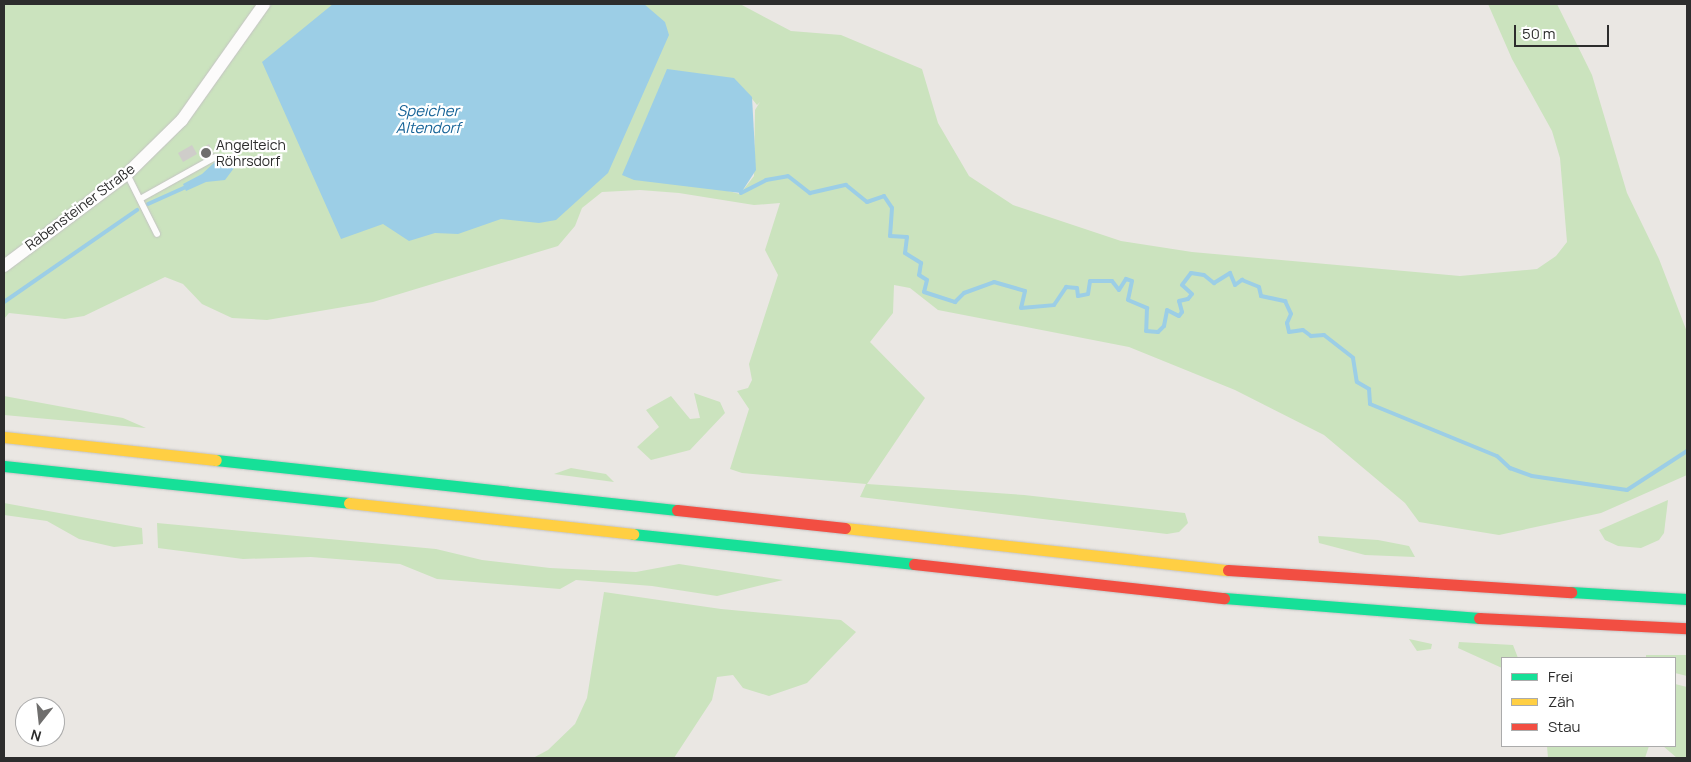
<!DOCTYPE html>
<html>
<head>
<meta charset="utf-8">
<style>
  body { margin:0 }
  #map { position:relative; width:1691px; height:762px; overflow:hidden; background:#eae7e3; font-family:Manrope,sans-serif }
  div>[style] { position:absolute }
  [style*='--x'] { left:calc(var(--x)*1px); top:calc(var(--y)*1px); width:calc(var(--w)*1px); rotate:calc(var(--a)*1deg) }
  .green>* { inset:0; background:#cbe3be }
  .water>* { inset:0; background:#9ccee6 }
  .stream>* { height:4px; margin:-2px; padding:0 2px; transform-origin:2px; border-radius:2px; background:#9ccee6 }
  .building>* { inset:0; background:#cfcdca }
  .roads { filter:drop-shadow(0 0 1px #c4c3c3) drop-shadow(0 0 1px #c4c3c3) }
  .lane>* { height:6px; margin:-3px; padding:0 3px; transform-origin:3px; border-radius:3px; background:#fcfbfb }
  .street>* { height:12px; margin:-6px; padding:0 6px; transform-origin:6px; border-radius:6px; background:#fcfbfb }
  .fast>* { height:11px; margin:-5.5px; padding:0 5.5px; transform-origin:5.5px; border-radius:5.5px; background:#16e098 }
  .slow>* { height:11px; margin:-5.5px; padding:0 5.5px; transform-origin:5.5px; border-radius:5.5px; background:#ffcf43 }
  .jam>* { height:11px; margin:-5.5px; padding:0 5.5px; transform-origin:5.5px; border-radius:5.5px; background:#f24e42 }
  .dots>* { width:14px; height:14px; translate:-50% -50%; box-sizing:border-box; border:2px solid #fff; border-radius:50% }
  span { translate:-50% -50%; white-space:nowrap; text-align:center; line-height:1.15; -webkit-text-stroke:4.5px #fff; paint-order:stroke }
  .poi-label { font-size:14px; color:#2d2d2d }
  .left { translate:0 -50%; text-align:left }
  .street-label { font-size:14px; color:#2d2d2d }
  .water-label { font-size:15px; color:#166397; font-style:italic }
  .frame { position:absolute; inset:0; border:5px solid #2d2d2d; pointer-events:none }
  .legend { position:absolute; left:1501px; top:657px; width:175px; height:90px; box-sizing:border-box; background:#fff; border:1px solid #ababab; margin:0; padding:6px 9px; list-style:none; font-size:15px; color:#2d2d2d }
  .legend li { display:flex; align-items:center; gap:10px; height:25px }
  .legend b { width:25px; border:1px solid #ababab }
  .north { position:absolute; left:15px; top:697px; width:50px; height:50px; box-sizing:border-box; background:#fff; border:1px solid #ababab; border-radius:50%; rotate:196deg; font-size:14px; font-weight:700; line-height:20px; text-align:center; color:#2d2d2d }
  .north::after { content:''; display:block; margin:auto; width:18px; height:22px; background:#6f6e6d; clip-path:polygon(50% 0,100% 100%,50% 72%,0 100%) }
  .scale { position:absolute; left:1514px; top:25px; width:95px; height:22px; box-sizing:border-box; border:2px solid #2d2d2d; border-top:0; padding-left:6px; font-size:15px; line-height:18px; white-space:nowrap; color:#2d2d2d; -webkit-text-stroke:4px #fff; paint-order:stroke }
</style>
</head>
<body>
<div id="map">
  <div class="green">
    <div style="clip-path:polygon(evenodd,4px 4px,740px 4px,791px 31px,841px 35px,922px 69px,938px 123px,969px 176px,1013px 205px,1121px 241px,1192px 252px,1460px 276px,1537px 269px,1556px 256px,1567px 242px,1560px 158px,1552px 131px,1512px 59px,1488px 4px,1557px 4px,1592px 75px,1627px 193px,1659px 259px,1687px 332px,1687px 475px,1601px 513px,1499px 535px,1419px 522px,1405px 503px,1324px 435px,1235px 390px,1129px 347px,938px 310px,910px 288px,894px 285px,893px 313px,870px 342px,925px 398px,867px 484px,1024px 495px,1185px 513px,1188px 523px,1179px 532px,1167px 534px,860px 497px,866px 484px,742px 473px,730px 469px,749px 409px,737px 391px,748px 388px,752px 380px,749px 364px,778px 275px,765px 250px,780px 203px,754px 205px,679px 193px,640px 190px,602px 192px,582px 208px,575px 226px,558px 246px,373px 302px,267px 320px,232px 318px,202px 304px,183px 284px,165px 277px,84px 316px,65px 319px,9px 313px,4px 319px,4px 4px,745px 90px,757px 105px,760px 102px,755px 110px,754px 176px,740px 194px,677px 178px,745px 90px)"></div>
    <div style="clip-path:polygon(694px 393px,720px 402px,725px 413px,690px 450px,651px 460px,637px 447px,659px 427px,646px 410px,671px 396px,690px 419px,700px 418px)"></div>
    <div style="clip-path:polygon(4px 396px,123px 418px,146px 428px,4px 415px)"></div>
    <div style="clip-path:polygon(571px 468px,606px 474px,614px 482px,554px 474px)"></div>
    <div style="clip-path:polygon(1668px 500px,1664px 533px,1659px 540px,1641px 548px,1618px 546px,1605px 540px,1599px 530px)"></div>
    <div style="clip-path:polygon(4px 503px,142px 528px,143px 544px,114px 547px,79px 539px,47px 521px,4px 515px)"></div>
    <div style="clip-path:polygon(157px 523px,436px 549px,482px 560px,550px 568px,636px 572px,679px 564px,783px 580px,717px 596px,652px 586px,576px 580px,560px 589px,437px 579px,400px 564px,311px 557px,243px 559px,158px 548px)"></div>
    <div style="clip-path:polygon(1318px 536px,1378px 540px,1409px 546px,1415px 557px,1365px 555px,1319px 543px)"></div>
    <div style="clip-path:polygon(604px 592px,721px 609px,841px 620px,856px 632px,807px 683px,769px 696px,743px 688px,733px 675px,717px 677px,712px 700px,674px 758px,533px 758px,548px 750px,575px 724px,587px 698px)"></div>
    <div style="clip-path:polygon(1409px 639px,1432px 644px,1431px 649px,1417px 651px)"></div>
    <div style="clip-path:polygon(1459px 642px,1513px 645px,1518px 658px,1502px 658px,1502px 668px,1458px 648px)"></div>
    <div style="clip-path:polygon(1646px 655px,1687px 655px,1687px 676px,1675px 673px,1675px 658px,1646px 658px)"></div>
    <div style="clip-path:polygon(1675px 684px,1687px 687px,1687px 758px,1677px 758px,1663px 746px,1675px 746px)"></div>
    <div style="clip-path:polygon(1547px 746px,1649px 746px,1645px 758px,1548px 758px)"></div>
  </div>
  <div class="water">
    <div style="clip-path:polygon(333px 4px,644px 4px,665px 22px,669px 35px,608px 173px,556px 220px,539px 223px,501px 219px,458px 234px,435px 233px,409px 241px,383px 224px,341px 239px,262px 62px)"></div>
    <div style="clip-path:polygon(667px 69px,734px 78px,752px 97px,756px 170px,741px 193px,634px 180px,622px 175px)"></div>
    <div style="clip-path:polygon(247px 156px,249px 161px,234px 168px,225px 180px,206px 182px,186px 191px,183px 184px,202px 174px,216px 161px,231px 163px)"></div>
  </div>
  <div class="stream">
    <div style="--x:741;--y:193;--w:28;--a:-27"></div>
    <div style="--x:766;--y:180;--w:22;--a:-10"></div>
    <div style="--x:788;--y:176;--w:28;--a:38"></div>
    <div style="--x:810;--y:193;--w:37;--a:-13"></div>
    <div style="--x:846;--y:185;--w:27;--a:39"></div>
    <div style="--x:867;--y:202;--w:18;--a:-19"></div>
    <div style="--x:884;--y:196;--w:14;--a:56"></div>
    <div style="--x:892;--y:208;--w:28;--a:94"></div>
    <div style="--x:890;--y:236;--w:17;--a:3"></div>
    <div style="--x:907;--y:237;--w:16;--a:97"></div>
    <div style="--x:905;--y:253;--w:19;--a:32"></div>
    <div style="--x:921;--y:263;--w:12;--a:99"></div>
    <div style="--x:919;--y:275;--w:9;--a:32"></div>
    <div style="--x:927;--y:280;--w:12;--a:104"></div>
    <div style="--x:924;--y:292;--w:33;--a:18"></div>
    <div style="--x:955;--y:302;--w:13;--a:-45"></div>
    <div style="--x:964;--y:293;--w:32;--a:-20"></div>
    <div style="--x:994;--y:282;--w:32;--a:16"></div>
    <div style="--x:1025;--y:291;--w:17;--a:103"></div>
    <div style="--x:1021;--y:308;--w:33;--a:-5"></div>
    <div style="--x:1054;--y:305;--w:22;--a:-56"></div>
    <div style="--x:1066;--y:287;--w:11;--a:5"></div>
    <div style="--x:1077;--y:288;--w:8;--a:83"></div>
    <div style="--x:1078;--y:296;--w:10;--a:-11"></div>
    <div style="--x:1088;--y:294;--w:13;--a:-81"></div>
    <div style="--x:1090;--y:281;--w:22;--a:0"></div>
    <div style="--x:1112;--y:281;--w:11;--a:52"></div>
    <div style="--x:1119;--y:290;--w:13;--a:-58"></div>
    <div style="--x:1126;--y:279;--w:6;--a:18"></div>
    <div style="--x:1132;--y:281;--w:19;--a:102"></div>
    <div style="--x:1128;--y:300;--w:21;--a:23"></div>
    <div style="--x:1147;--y:308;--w:23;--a:92"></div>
    <div style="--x:1146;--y:331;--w:12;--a:5"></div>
    <div style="--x:1158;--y:332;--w:8;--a:-45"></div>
    <div style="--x:1164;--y:326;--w:16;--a:-79"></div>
    <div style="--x:1167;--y:310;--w:13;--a:27"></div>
    <div style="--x:1179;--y:316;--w:5;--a:-53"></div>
    <div style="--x:1182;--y:312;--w:11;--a:-105"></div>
    <div style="--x:1179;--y:301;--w:9;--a:-13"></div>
    <div style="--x:1188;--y:299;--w:6;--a:-51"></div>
    <div style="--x:1192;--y:294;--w:13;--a:-138"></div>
    <div style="--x:1182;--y:285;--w:15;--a:-53"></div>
    <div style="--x:1191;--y:273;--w:13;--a:9"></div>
    <div style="--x:1204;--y:275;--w:13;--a:39"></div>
    <div style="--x:1214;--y:283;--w:19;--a:-32"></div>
    <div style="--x:1230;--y:273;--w:13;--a:67"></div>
    <div style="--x:1235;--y:285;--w:9;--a:-36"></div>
    <div style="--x:1242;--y:280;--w:18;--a:22"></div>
    <div style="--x:1259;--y:287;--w:9;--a:77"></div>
    <div style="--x:1261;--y:296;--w:25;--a:12"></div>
    <div style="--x:1285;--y:301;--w:14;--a:65"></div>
    <div style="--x:1291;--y:314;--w:10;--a:114"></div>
    <div style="--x:1287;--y:323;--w:9;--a:77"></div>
    <div style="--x:1289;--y:332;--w:14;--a:-8"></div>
    <div style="--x:1303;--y:330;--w:10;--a:37"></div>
    <div style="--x:1311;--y:336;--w:13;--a:-4"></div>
    <div style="--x:1324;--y:335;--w:37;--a:38"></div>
    <div style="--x:1353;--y:358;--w:24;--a:81"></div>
    <div style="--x:1357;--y:382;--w:14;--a:30"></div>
    <div style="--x:1369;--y:389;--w:15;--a:86"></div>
    <div style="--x:1370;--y:404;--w:137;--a:22.3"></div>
    <div style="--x:1497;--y:456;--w:18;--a:43"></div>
    <div style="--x:1510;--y:468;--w:23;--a:20"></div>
    <div style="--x:1532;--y:476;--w:96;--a:8.4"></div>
    <div style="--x:1627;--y:490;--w:72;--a:-33"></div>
    <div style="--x:148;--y:204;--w:44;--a:-24.2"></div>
    <div style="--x:4;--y:302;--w:162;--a:-34.7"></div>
  </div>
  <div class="building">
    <div style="clip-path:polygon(209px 144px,214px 155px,204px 160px,199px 150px)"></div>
    <div style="clip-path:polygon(192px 145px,197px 154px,183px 162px,178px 153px)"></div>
  </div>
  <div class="roads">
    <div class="lane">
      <div style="--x:127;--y:174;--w:67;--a:63.4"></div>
      <div style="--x:140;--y:199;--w:86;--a:-29.2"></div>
    </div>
    <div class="street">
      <div style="--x:4;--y:266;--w:154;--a:-36.8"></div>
      <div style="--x:127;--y:174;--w:77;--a:-44.5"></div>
      <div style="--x:182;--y:120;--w:142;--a:-54.7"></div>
    </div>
    <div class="fast">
      <div style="--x:216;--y:460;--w:464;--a:6.2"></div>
      <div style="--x:4;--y:466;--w:347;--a:6.1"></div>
      <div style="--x:633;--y:534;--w:283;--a:6.1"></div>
      <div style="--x:1571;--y:592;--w:116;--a:3.5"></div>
      <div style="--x:1224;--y:598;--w:256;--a:4.5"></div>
    </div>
    <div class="slow">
      <div style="--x:4;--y:437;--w:213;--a:6.2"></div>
      <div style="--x:349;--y:503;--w:286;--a:6.2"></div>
      <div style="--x:845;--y:528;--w:385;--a:6.3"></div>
    </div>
    <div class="jam">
      <div style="--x:677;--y:510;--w:169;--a:6.1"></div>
      <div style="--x:914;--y:564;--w:312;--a:6.3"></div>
      <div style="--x:1228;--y:570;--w:344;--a:3.7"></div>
      <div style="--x:1479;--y:618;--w:208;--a:2.8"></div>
    </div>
  </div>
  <div class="dots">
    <div style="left:206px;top:153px;background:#6f6e6d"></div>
  </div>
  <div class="poi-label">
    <span class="left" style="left:216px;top:153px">Angelteich<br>Röhrsdorf</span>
  </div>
  <div class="street-label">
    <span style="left:80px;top:207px;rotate:-37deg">Rabensteiner Straße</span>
  </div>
  <div class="water-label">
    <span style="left:428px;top:119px">Speicher<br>Altendorf</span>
  </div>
  <div class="frame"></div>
  <ul class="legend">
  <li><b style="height:6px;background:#16e098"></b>Frei</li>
  <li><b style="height:6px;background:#ffcf43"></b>Zäh</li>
  <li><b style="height:6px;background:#f24e42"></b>Stau</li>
  </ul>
  <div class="north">N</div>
  <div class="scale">50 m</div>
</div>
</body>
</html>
